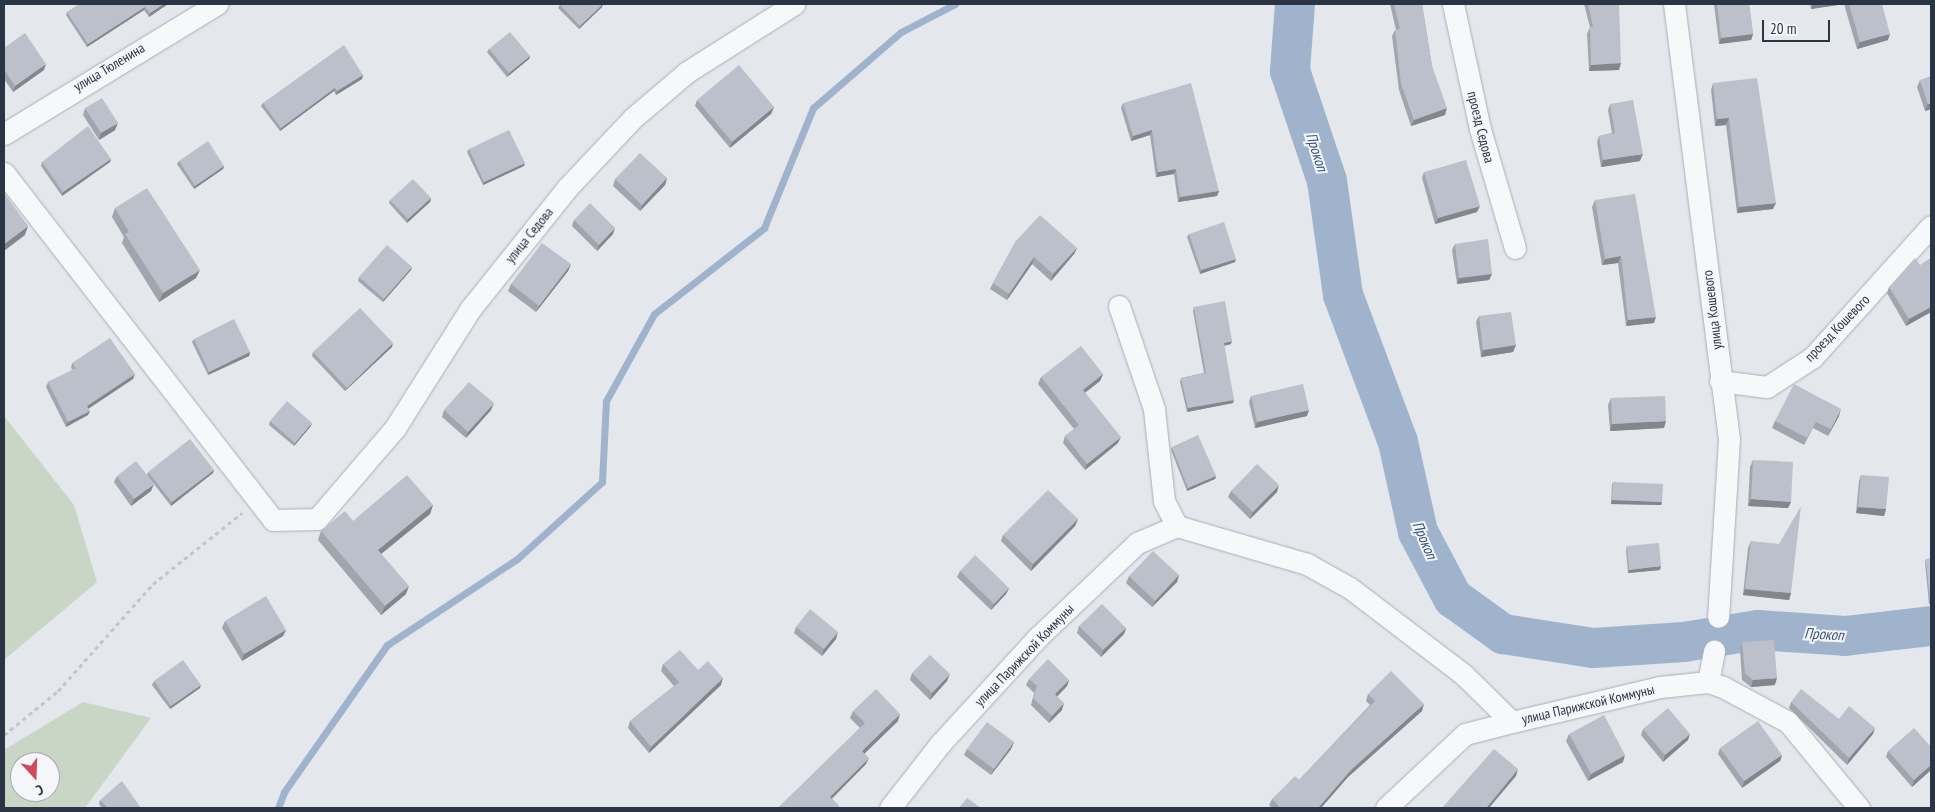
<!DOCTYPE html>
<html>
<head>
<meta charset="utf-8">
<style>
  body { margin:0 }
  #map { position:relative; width:1935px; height:812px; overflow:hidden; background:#e4e7ec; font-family:"PT Sans Narrow",sans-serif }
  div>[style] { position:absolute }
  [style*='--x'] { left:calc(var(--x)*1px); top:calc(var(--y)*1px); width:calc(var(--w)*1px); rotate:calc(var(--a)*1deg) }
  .green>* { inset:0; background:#c9d6c5 }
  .stream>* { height:7px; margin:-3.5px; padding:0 3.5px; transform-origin:3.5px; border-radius:3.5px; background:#9fb4cc }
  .river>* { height:40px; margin:-20px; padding:0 20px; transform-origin:20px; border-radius:20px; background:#9fb4cc }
  .path>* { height:3px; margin-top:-1.5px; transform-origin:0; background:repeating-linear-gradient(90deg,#c2c5cb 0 4px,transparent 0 8px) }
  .roads { filter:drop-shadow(0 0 1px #a9aeb7) drop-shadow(0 0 1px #a9aeb7) }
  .street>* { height:21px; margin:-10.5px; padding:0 10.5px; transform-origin:10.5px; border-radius:10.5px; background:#f7f8fa }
  .wall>* { inset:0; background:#a1a5ae }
  .shaded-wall>* { inset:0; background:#83868d }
  .building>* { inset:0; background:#bbc0ca }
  span { translate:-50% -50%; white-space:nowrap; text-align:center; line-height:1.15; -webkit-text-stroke:4px #f4f6f9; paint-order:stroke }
  .street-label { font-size:14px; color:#2b3445 }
  .water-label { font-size:15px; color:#34527a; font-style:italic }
  .frame { position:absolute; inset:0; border:5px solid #2b3445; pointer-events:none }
  .north { position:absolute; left:10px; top:752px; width:50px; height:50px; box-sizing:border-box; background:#f4f6f9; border:1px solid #a4a8b1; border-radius:50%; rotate:160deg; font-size:14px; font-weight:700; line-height:20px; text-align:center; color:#2b3445 }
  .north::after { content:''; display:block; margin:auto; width:18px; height:22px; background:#d1495b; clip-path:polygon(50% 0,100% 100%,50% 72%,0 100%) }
  .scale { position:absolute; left:1762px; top:20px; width:68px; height:22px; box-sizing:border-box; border:2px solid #2b3445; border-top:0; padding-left:6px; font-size:15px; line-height:18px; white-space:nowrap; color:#2b3445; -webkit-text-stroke:4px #f4f6f9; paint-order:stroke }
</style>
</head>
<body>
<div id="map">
  <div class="green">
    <div style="clip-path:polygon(4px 416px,74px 505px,97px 582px,4px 660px)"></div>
    <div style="clip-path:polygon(evenodd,83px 702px,151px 718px,85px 808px,4px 808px,4px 750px,83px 702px,20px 762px,50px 762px,50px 792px,20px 792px,20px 762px)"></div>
  </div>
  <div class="stream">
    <div style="--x:278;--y:808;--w:17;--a:-69"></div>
    <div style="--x:284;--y:792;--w:179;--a:-55"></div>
    <div style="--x:387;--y:645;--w:156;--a:-33.5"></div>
    <div style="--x:517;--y:559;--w:115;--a:-42.2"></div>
    <div style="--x:602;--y:482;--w:81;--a:-87.2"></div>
    <div style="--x:606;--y:401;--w:99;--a:-61.1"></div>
    <div style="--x:654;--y:314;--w:140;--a:-38"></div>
    <div style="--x:764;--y:228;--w:130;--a:-67.8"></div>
    <div style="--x:813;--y:108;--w:116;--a:-40.8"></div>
    <div style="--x:901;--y:32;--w:61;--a:-27.4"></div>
  </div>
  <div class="river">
    <div style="--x:1295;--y:4;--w:67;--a:94.3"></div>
    <div style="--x:1290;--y:71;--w:116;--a:71.4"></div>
    <div style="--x:1327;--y:181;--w:115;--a:82"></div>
    <div style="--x:1343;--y:295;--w:157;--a:69.5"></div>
    <div style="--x:1398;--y:442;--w:92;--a:77.5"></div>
    <div style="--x:1418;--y:532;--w:75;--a:62.1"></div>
    <div style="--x:1453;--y:598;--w:62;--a:35.8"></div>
    <div style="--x:1503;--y:634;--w:91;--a:8.8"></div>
    <div style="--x:1593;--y:648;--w:91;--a:-3.8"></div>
    <div style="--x:1684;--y:642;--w:75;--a:-9.2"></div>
    <div style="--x:1758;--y:630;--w:87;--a:3.9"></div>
    <div style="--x:1845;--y:636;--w:87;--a:-6.6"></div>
  </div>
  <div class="path">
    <div style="--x:4;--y:735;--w:70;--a:-39.2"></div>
    <div style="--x:58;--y:691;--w:143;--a:-48.4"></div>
    <div style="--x:153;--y:584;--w:114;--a:-38.6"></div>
  </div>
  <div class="roads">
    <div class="street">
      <div style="--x:1453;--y:4;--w:128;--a:77.8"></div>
      <div style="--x:1480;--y:129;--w:124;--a:73.6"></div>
      <div style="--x:1674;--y:4;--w:438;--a:82.8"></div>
      <div style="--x:1729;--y:439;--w:178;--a:93.5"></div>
      <div style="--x:4;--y:134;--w:250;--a:-31.4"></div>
      <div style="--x:4;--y:173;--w:439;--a:52.2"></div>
      <div style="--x:273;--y:520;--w:44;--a:-1.3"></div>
      <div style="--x:317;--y:519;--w:120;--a:-49.4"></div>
      <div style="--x:395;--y:428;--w:142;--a:-57.7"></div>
      <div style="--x:471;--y:308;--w:154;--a:-51.3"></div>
      <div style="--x:567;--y:188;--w:96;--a:-46.7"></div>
      <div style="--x:633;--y:118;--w:71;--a:-40.4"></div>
      <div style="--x:687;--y:72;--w:127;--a:-32.4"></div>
      <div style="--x:1119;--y:306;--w:109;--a:71.2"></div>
      <div style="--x:1154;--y:409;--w:93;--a:83.8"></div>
      <div style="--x:1164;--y:501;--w:28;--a:63"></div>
      <div style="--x:1177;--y:526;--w:135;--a:16.3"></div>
      <div style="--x:1307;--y:564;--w:49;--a:29.2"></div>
      <div style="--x:1350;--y:588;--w:143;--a:37.3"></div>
      <div style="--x:1464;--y:675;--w:67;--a:44.4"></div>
      <div style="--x:1512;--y:722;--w:152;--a:-13.3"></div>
      <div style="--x:1660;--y:687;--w:48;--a:-5.9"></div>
      <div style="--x:1708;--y:682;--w:16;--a:18"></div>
      <div style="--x:1723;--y:687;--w:74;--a:28.3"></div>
      <div style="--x:1788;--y:722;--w:112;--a:50.5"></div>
      <div style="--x:1720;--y:381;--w:47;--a:7.3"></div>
      <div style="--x:1767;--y:387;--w:55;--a:-33.1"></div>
      <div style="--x:1813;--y:357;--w:176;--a:-48"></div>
      <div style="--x:1708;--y:682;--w:32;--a:-79"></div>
      <div style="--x:890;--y:808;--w:81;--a:-52"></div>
      <div style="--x:940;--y:744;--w:144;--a:-47.5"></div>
      <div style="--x:1037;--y:638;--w:138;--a:-43.5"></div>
      <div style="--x:1137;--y:543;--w:43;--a:-23"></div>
      <div style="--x:1386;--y:808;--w:108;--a:-43.1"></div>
      <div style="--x:1465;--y:734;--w:49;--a:-14.3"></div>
    </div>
  </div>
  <div class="wall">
    <div style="clip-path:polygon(80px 4px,168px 4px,149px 17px,144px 10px,87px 47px,66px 15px,67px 12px)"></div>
    <div style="clip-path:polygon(603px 4px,602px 7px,579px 29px,558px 8px,560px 5px)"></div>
    <div style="clip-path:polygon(1390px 4px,1422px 4px,1432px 66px,1445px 115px,1411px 126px,1399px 90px,1392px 36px,1395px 30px,1396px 30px)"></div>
    <div style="clip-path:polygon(1584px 4px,1619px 4px,1619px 70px,1589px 71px,1587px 34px,1590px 27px)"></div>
    <div style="clip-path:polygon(1714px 4px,1749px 4px,1753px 34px,1751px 40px,1719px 44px)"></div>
    <div style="clip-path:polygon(1810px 4px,1882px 4px,1888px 40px,1857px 49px,1844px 4px,1811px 9px)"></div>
    <div style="clip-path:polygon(4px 48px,44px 70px,13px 92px,4px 79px)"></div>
    <div style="clip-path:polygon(489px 49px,530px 56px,529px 59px,507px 77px,487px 52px)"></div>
    <div style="clip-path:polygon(363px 75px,362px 79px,336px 95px,334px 91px,280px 131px,261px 106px,263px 103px)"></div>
    <div style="clip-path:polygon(1920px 80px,1931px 109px,1925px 111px,1917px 87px)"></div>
    <div style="clip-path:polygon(1713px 83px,1773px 209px,1737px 213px,1726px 125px,1715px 126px,1711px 90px)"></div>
    <div style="clip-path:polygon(697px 100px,774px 107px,771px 114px,730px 148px,695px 106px)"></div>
    <div style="clip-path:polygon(1123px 103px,1219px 191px,1217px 196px,1178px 202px,1174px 174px,1156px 177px,1150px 135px,1131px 141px,1121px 108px)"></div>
    <div style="clip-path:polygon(1610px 104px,1640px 161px,1601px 167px,1597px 142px,1599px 136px,1612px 133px,1608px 110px)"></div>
    <div style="clip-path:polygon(85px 108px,115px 130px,99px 140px,83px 115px)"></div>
    <div style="clip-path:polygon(469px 149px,524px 166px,483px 185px,467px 152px)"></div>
    <div style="clip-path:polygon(111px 159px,110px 162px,62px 196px,41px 166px,42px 162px)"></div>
    <div style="clip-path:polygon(179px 161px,224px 166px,223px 169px,194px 189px,177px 164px)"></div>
    <div style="clip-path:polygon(1424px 172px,1477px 212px,1435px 224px,1422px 178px)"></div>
    <div style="clip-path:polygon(667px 178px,665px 185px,640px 211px,613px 186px,615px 179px)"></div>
    <div style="clip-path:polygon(431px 198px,430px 202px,407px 223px,389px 203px,390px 200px)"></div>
    <div style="clip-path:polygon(1595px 200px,1654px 323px,1626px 326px,1618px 263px,1602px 265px,1592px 207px)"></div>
    <div style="clip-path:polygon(115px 208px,196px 278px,159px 302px,122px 243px,124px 237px,112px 217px)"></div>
    <div style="clip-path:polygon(574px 220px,613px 234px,597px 251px,572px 226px)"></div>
    <div style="clip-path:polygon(1189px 234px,1235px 262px,1200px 274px,1187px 237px)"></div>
    <div style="clip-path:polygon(1016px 241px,1077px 248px,1074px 254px,1051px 281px,1032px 264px,1007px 300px,990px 289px,993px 283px)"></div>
    <div style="clip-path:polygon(1455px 244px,1492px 274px,1489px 280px,1457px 284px,1452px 250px)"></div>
    <div style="clip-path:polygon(1931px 258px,1931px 312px,1906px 326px,1887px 293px,1889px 287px)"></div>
    <div style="clip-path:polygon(571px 264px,568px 271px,536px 312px,508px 291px,511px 284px)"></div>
    <div style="clip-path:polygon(412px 267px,411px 270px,383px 302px,358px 281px,359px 277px)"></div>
    <div style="clip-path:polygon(1194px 307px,1231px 344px,1224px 346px,1233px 403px,1187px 412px,1180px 382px,1181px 378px,1204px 373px,1193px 311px)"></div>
    <div style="clip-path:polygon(1479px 316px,1516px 345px,1513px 352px,1481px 357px,1476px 322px)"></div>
    <div style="clip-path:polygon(194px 339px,250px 352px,249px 356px,208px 375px,192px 342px)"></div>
    <div style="clip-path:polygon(392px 347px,345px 391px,312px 356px,313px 352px)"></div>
    <div style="clip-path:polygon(72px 363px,133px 379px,88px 409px,90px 411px,88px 415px,66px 427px,46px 387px,48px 382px,73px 370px,71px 368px)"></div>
    <div style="clip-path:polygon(1103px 374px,1100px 381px,1085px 393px,1118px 443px,1085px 470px,1063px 443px,1065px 436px,1074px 429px,1038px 384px,1041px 377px)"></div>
    <div style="clip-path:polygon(1251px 396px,1307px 416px,1255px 428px,1249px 402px)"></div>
    <div style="clip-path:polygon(1611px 398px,1664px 428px,1610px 431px,1608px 405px)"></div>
    <div style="clip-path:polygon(444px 410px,491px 410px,466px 438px,442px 417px)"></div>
    <div style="clip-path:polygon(1839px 416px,1828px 436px,1813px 428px,1804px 445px,1772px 428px,1775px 421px)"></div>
    <div style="clip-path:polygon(270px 421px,311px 426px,294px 446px,269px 425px)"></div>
    <div style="clip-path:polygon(1172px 447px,1216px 476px,1215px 479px,1187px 491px,1171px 450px)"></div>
    <div style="clip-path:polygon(1753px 460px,1791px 502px,1788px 508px,1748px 506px,1750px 467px)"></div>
    <div style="clip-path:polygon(214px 470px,213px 473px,171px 506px,147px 475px,148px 472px)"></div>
    <div style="clip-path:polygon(1861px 475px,1886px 509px,1884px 516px,1856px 513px,1859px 481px)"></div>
    <div style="clip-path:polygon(117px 476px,151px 491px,131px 506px,114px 482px)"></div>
    <div style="clip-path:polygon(1613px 482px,1662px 502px,1661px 505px,1611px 504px,1612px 485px)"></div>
    <div style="clip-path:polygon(1231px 491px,1277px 492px,1250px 519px,1228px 497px)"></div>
    <div style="clip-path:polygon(433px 505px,430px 514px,381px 554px,406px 594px,381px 615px,318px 540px,321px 531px,353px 521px)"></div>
    <div style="clip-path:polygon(1078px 519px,1075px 526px,1031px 571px,1001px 541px,1003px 535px)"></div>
    <div style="clip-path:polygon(1751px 541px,1791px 593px,1789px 600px,1743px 595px,1748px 548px)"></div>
    <div style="clip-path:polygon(1627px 546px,1660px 570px,1628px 573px,1626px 550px)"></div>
    <div style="clip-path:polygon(1926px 559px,1931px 604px,1929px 604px,1925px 562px)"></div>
    <div style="clip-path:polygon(960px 571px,1009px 588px,1006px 594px,991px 610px,957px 577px)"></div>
    <div style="clip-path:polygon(1179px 575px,1177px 582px,1152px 607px,1126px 583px,1129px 576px)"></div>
    <div style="clip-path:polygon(225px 621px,286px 630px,283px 636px,242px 661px,222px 628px)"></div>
    <div style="clip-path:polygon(1079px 626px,1126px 628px,1124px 634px,1101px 657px,1077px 633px)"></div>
    <div style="clip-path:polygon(796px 627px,836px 639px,822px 656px,794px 633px)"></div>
    <div style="clip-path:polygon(1742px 642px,1775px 685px,1751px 687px,1742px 680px,1740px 649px)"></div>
    <div style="clip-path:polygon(663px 664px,698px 670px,721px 685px,649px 753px,628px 728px,630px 721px,674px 686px,661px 671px)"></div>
    <div style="clip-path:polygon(912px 673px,947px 681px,930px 700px,910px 680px)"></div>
    <div style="clip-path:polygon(1029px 679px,1069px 680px,1067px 686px,1057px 696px,1062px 710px,1049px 723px,1031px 705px,1034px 693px,1026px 685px)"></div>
    <div style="clip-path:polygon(154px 681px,200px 688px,170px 709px,152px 685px)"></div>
    <div style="clip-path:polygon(1368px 694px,1422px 711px,1348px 777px,1321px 808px,1272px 808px,1269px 805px,1272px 799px,1299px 780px,1370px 705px,1366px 701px)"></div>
    <div style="clip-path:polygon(1791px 702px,1839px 719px,1873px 734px,1847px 765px,1789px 708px)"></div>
    <div style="clip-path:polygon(853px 711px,898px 721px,865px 753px,866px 764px,832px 799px,839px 806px,839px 808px,778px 808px,860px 728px,850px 718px)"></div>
    <div style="clip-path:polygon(1643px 729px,1688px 740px,1663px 762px,1641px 735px)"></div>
    <div style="clip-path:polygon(1569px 734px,1623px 762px,1588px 781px,1566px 741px)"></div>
    <div style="clip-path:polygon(1014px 742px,1011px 749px,991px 775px,964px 755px,967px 749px)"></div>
    <div style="clip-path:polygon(1931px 747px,1931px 770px,1912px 787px,1886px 757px,1888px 751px)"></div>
    <div style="clip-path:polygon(1720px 748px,1782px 755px,1780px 761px,1742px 788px,1718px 754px)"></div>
    <div style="clip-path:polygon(100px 800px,141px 808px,102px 808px,99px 804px)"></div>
  </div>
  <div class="shaded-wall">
    <div style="clip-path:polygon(164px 4px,168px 4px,149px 17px,150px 13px)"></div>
    <div style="clip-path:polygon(603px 4px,602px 7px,579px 29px,580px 26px)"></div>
    <div style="clip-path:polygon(1813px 4px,1845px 4px,1811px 9px)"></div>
    <div style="clip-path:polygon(145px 7px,144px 10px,87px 47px,88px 44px)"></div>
    <div style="clip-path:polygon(1753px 34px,1751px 40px,1719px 44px,1721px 38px)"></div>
    <div style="clip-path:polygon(1890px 34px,1888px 40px,1857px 49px,1860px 42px)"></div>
    <div style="clip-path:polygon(530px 56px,529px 59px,507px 77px,509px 73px)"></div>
    <div style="clip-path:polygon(1621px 63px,1619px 70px,1589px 71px,1591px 65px)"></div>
    <div style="clip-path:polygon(46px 64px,44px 70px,13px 92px,15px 86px)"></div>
    <div style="clip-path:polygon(363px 75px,362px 79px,336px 95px,337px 91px)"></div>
    <div style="clip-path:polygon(335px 88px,334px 91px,280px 131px,281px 128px)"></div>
    <div style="clip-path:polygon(1931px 103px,1931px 109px,1925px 111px,1928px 104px)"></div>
    <div style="clip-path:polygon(774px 107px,771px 114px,730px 148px,732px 142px)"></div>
    <div style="clip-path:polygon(1447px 108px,1445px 115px,1411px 126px,1414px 120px)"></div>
    <div style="clip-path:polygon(1729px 118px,1726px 125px,1715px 126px,1717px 119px)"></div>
    <div style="clip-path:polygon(118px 123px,115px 130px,99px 140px,101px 133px)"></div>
    <div style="clip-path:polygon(1152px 130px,1150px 135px,1131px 141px,1133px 136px)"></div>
    <div style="clip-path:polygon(1643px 154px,1640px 161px,1601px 167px,1603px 160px)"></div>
    <div style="clip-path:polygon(111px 159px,110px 162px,62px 196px,63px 192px)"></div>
    <div style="clip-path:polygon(525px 163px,524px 166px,483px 185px,484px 182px)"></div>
    <div style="clip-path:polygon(224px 166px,223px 169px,194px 189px,195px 186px)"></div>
    <div style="clip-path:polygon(1176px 169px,1174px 174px,1156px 177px,1158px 172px)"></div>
    <div style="clip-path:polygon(667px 178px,665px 185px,640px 211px,642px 205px)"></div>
    <div style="clip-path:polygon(1219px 191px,1217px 196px,1178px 202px,1180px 197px)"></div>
    <div style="clip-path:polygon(431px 198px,430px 202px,407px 223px,408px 219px)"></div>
    <div style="clip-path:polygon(1776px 203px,1773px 209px,1737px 213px,1739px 207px)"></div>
    <div style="clip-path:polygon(1480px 206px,1477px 212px,1435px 224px,1438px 218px)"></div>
    <div style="clip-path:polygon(28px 226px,25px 235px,4px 251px,4px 244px)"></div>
    <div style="clip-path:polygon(615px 228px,613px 234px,597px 251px,599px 245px)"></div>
    <div style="clip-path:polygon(1077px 248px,1074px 254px,1051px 281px,1053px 274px)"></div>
    <div style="clip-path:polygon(1621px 256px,1618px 263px,1602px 265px,1605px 259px)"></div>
    <div style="clip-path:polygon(1034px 257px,1032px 264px,1007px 300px,1009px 294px)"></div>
    <div style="clip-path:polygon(1236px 259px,1235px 262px,1200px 274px,1201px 270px)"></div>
    <div style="clip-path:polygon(571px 264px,568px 271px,536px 312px,539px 306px)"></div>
    <div style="clip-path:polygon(412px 267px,411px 270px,383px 302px,384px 299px)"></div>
    <div style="clip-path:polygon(200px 270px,196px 278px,159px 302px,163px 293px)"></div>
    <div style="clip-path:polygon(1492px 274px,1489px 280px,1457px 284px,1459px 278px)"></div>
    <div style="clip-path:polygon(1931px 307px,1931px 312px,1906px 326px,1909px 319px)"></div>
    <div style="clip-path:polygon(1656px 317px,1654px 323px,1626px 326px,1628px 320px)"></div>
    <div style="clip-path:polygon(1232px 341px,1231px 344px,1222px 346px,1224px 343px)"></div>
    <div style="clip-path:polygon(393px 343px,392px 347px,345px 391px,347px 388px)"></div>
    <div style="clip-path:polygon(1516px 345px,1513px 352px,1481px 357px,1483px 350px)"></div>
    <div style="clip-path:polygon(250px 352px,249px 356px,208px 375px,209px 372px)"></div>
    <div style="clip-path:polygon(135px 374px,133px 379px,85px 411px,87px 406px)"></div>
    <div style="clip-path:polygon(1103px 374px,1100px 381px,1080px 396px,1083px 390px)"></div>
    <div style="clip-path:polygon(1234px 400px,1233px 403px,1187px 412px,1188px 408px)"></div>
    <div style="clip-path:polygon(494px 403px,491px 410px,466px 438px,468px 432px)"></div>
    <div style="clip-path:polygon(1841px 409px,1839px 416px,1828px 436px,1831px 429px)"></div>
    <div style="clip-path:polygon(1309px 410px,1307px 416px,1255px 428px,1257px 422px)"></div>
    <div style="clip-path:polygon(90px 411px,88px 415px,66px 427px,68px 422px)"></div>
    <div style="clip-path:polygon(1666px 421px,1664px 428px,1610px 431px,1612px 424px)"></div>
    <div style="clip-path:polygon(312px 423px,311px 426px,294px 446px,295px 443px)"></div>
    <div style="clip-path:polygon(1121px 437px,1118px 443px,1085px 470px,1087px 464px)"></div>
    <div style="clip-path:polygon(214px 470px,213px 473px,171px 506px,172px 502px)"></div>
    <div style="clip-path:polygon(1216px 476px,1215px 479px,1187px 491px,1188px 488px)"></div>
    <div style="clip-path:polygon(154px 484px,151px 491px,131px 506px,134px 499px)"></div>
    <div style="clip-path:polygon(1279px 485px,1277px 492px,1250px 519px,1253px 512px)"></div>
    <div style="clip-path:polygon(1751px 499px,1791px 502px,1788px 508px,1748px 506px)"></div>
    <div style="clip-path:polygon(1612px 500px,1662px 502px,1661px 505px,1611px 504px)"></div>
    <div style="clip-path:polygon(433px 505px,430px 514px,375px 559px,378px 550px)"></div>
    <div style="clip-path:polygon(1858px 507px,1886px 509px,1884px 516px,1856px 513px)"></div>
    <div style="clip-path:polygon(1078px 519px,1075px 526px,1031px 571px,1033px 564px)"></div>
    <div style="clip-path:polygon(1661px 566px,1660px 570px,1628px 573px,1629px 570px)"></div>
    <div style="clip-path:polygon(1179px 575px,1177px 582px,1152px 607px,1155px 601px)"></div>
    <div style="clip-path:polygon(409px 586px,406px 594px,381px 615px,385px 606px)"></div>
    <div style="clip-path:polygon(1009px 588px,1006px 594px,991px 610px,994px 604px)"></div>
    <div style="clip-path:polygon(1745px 589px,1791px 593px,1789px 600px,1743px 595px)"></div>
    <div style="clip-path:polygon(1126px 628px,1124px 634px,1101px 657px,1103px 650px)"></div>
    <div style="clip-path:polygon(286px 630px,283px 636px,242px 661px,244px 654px)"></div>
    <div style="clip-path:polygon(838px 632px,836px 639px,822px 656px,824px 649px)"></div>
    <div style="clip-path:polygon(950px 674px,947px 681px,930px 700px,932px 693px)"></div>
    <div style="clip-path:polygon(723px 678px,721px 685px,649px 753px,651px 747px)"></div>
    <div style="clip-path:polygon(1777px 678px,1775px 685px,1751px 687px,1753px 680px)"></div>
    <div style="clip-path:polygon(1069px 680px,1067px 686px,1053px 701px,1055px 694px)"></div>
    <div style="clip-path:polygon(201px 685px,200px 688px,170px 709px,171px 706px)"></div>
    <div style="clip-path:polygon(1064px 703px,1062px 710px,1049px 723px,1052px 716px)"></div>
    <div style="clip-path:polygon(1424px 704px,1422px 711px,1348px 777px,1321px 808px,1318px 808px,1351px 770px)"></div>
    <div style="clip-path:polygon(900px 714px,898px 721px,860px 758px,862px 751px)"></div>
    <div style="clip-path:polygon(1875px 728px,1873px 734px,1847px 765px,1849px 758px)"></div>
    <div style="clip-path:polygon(1690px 734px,1688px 740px,1663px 762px,1665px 755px)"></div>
    <div style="clip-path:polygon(1014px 742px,1011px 749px,991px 775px,994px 769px)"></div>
    <div style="clip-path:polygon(1625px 755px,1623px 762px,1588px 781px,1591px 774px)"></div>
    <div style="clip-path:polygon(1782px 755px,1780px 761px,1742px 788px,1744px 781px)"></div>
    <div style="clip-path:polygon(869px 758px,866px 764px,827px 803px,830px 797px)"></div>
    <div style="clip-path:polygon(1931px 765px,1931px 770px,1912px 787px,1914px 780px)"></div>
    <div style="clip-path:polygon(1518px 769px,1516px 776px,1489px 808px,1486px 808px)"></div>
  </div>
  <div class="building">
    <div style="clip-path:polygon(80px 4px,164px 4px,150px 13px,145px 7px,88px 44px,67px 12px)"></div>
    <div style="clip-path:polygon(560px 4px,603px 4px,580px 26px,560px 5px)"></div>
    <div style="clip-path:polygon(1394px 4px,1422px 4px,1432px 66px,1447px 108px,1414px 120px,1401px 84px,1395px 30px,1400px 29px)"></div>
    <div style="clip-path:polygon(1588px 4px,1619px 4px,1621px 63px,1591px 65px,1590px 27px,1593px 27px)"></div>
    <div style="clip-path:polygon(1717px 4px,1749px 4px,1753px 34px,1721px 38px)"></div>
    <div style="clip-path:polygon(1849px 4px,1882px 4px,1890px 34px,1860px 42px)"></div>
    <div style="clip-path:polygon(510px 32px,530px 56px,509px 73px,489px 49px)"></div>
    <div style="clip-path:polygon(25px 33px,46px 64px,15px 86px,4px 69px,4px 48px)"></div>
    <div style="clip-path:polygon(344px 45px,363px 75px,337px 91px,335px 88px,281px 128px,263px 103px)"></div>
    <div style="clip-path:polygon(739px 65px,774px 107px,732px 142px,697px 100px)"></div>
    <div style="clip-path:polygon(1931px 76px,1931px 103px,1928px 104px,1920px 80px)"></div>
    <div style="clip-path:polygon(1757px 78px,1776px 203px,1739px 207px,1729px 118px,1717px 119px,1713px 83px)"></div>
    <div style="clip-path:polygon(1191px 83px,1219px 191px,1180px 197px,1176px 169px,1158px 172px,1152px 130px,1133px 136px,1123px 103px)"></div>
    <div style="clip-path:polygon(102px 98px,118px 123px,101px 133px,85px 108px)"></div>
    <div style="clip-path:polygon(1633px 100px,1643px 154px,1603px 160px,1599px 136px,1615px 133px,1610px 104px)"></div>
    <div style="clip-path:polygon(88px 126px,111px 159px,63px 192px,42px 162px)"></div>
    <div style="clip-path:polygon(509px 130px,525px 163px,484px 182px,469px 149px)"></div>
    <div style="clip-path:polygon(208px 141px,224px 166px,195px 186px,179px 161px)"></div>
    <div style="clip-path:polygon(640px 153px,667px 178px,642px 205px,615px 179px)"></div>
    <div style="clip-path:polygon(1466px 160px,1480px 206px,1438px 218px,1424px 172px)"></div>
    <div style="clip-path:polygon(413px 179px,431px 198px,408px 219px,390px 200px)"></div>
    <div style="clip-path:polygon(147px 188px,200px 270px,163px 293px,125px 234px,129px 232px,115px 208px)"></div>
    <div style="clip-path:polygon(4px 193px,28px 226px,4px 244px)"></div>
    <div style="clip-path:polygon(1635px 194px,1656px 317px,1628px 320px,1621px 256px,1605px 259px,1595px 200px)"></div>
    <div style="clip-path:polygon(590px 203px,615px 228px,599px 245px,574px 220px)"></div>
    <div style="clip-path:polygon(1040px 215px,1077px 248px,1053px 274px,1034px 257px,1009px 294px,993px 283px,1016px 241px)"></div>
    <div style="clip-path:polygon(1224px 222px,1236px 259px,1201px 270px,1189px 234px)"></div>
    <div style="clip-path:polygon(1488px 239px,1492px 274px,1459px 278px,1455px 244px)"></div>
    <div style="clip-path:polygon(542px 243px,571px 264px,539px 306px,511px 284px)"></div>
    <div style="clip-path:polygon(387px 245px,412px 267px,384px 299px,359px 277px)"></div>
    <div style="clip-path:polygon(1915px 258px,1920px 265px,1931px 258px,1931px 307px,1909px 319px,1889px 287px)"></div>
    <div style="clip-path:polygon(1225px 301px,1232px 341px,1224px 343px,1234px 400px,1188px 408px,1181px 378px,1206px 373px,1194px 307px)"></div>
    <div style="clip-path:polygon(360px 308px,393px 343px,347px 388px,313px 352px)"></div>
    <div style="clip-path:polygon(1511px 312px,1516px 345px,1483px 350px,1479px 316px)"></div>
    <div style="clip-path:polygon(234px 319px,250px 352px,209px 372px,194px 339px)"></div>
    <div style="clip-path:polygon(110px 338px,135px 374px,87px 406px,90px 411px,68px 422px,48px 382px,76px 368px,72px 363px)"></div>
    <div style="clip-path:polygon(1081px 346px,1103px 374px,1083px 390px,1121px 437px,1087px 464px,1065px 436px,1079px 425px,1041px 377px)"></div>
    <div style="clip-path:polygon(469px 382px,494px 403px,468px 432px,444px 410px)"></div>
    <div style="clip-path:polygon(1303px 384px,1309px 410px,1257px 422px,1251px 396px)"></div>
    <div style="clip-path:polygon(1794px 384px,1841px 409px,1831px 429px,1816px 422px,1807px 438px,1775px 421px)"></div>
    <div style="clip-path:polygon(1665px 396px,1666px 421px,1612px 424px,1611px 398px)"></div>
    <div style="clip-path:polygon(287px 401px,312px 423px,295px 443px,270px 421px)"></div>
    <div style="clip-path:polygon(1198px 435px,1216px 476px,1188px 488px,1172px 447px)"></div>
    <div style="clip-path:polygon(190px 439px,214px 470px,172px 502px,148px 472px)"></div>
    <div style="clip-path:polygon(1753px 460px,1793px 462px,1791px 502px,1751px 499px)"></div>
    <div style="clip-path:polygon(136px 461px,154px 484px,134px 499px,117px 476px)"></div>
    <div style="clip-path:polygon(1257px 464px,1279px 485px,1253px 512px,1231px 491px)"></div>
    <div style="clip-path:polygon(407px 475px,433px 505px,378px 550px,409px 586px,385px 606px,321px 531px,345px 511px,353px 521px)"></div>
    <div style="clip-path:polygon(1861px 475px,1889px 477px,1886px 509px,1858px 507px)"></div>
    <div style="clip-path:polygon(1613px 482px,1663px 484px,1662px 502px,1612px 500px)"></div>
    <div style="clip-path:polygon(1048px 490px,1078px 519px,1033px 564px,1003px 535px)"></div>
    <div style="clip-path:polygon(1801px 506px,1791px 593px,1745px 589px,1751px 541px,1779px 544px)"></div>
    <div style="clip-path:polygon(1659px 543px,1661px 566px,1629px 570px,1627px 546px)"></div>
    <div style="clip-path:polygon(1153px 551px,1179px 575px,1155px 601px,1129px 576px)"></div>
    <div style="clip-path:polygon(975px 555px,1009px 588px,994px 604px,960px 571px)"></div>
    <div style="clip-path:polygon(1931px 558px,1931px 600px,1930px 600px,1926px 559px)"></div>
    <div style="clip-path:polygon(266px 596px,286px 630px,244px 654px,225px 621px)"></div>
    <div style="clip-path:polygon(1102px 604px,1126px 628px,1103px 650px,1079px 626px)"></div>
    <div style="clip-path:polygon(810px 609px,838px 632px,824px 649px,796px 627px)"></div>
    <div style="clip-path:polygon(1774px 640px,1777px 678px,1753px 680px,1745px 673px,1742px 642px)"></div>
    <div style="clip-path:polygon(680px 650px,698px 670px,708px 661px,723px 678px,651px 747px,630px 721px,679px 682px,663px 664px)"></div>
    <div style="clip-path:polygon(930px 655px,950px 674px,932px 693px,912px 673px)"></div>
    <div style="clip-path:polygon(1048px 659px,1069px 680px,1055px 694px,1064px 703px,1052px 716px,1033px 698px,1037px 686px,1029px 679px)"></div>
    <div style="clip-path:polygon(183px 660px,201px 685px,171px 706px,154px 681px)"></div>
    <div style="clip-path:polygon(1391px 671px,1424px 704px,1351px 770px,1318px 808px,1277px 808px,1279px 806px,1272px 799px,1295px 776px,1299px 780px,1375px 701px,1368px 694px)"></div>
    <div style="clip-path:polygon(876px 689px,900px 714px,862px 751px,869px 758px,830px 797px,839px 806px,838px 808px,778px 808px,865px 723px,853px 711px)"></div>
    <div style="clip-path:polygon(1801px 689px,1839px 719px,1849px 706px,1875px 728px,1849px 758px,1791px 702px)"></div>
    <div style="clip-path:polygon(1668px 708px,1690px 734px,1665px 755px,1643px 729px)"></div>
    <div style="clip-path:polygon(1604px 715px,1625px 755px,1591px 774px,1569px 734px)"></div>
    <div style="clip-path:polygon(1758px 721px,1782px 755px,1744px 781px,1720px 748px)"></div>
    <div style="clip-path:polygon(987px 722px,1014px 742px,994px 769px,967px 749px)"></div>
    <div style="clip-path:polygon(1914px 728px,1931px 747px,1931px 765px,1914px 780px,1888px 751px)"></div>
    <div style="clip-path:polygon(1494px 749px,1518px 769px,1486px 808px,1442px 808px)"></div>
    <div style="clip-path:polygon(122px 781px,141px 808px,108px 808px,100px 800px)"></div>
    <div style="clip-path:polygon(967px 798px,981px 808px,959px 808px)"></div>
  </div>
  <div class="street-label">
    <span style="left:109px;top:67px;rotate:-31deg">улица Тюленина</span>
    <span style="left:1481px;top:127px;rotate:76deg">проезд Седова</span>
    <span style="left:529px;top:235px;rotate:-51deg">улица Седова</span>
    <span style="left:1712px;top:310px;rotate:-97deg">улица Кошевого</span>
    <span style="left:1837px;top:328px;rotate:-46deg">проезд Кошевого</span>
    <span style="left:1024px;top:655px;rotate:-46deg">улица Парижской Коммуны</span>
    <span style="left:1588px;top:704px;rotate:-13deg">улица Парижской Коммуны</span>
  </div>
  <div class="water-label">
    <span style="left:1317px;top:152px;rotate:72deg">Прокоп</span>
    <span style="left:1425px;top:540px;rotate:67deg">Прокоп</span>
    <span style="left:1824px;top:634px;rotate:3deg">Прокоп</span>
  </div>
  <div class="frame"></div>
  <div class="north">С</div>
  <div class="scale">20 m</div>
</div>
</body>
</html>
